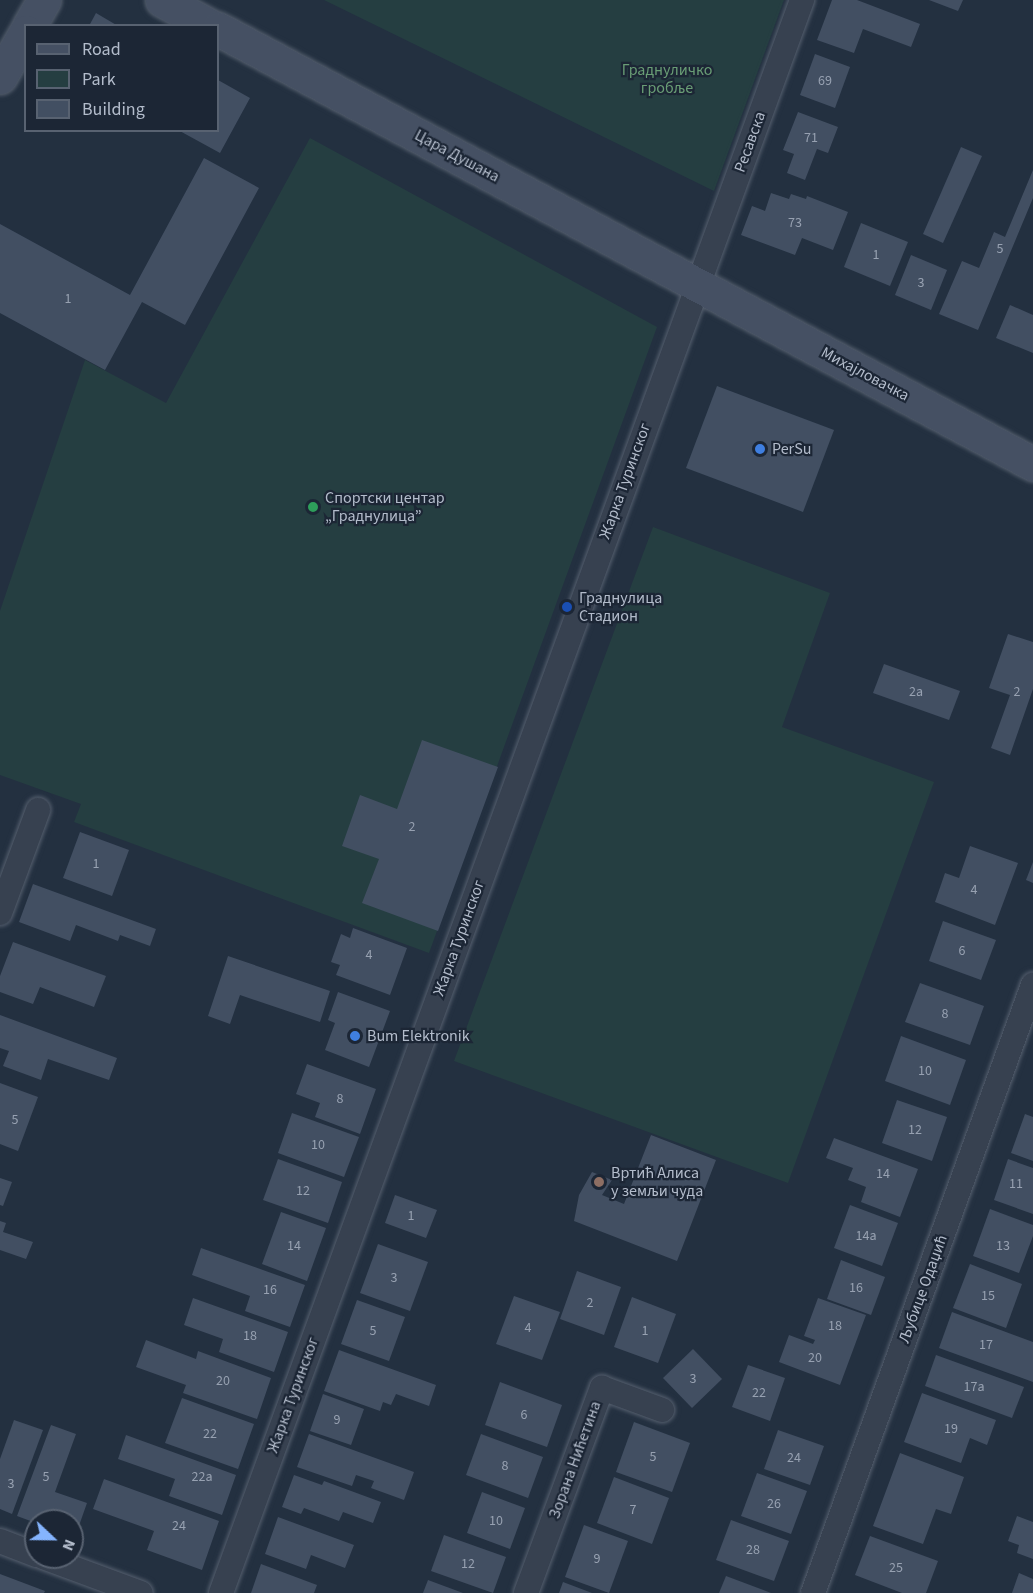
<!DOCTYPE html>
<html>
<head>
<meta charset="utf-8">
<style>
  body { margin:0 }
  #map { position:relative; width:1033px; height:1593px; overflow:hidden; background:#233040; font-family:"Source Sans 3",sans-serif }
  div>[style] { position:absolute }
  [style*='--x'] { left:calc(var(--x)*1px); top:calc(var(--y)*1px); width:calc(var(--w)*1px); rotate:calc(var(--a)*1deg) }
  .green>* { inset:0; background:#253e41 }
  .building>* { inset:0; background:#424f62 }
  .roads { filter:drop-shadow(0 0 2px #555f6e) drop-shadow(0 0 2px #555f6e) }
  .street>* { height:24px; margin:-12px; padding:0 12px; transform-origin:12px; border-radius:12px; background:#374150 }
  .secondary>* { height:33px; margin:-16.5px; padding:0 16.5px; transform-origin:16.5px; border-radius:16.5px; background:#455063 }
  .dots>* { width:16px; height:16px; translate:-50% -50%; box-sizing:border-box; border:3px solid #1c2635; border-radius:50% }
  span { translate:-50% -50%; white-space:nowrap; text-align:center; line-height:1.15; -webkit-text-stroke:4.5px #1c2635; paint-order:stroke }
  .number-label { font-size:14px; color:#97a1b1 }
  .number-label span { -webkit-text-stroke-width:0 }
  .park-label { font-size:16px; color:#699d75 }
  .street-label { font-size:16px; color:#b3bccb }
  .poi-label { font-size:16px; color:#b3bccb }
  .left { translate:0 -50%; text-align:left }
  .legend { position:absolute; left:24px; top:24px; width:195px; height:108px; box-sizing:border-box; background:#1c2635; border:2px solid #586271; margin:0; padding:8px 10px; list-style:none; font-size:18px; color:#b3bccb }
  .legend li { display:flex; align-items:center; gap:12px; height:30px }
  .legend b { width:30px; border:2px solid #586271 }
  .north { position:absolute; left:24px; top:1509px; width:60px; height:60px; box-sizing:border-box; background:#1c2635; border:2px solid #586271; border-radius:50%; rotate:112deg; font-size:16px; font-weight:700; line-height:24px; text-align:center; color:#b3bccb }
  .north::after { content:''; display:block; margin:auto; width:21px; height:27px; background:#85b4fe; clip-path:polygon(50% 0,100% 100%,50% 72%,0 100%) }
</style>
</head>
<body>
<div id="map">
  <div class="green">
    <div style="clip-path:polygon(324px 0,784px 0,714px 191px)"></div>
    <div style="clip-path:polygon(310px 138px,657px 327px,429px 953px,74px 822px,81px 804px,0 775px,0 611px,85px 360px,166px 403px)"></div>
    <div style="clip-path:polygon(653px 527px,830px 593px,782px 727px,934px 782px,788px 1183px,454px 1061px)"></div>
  </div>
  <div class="building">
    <div style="clip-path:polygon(832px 0,857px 0,920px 24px,911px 47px,863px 29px,854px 53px,817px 40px)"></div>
    <div style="clip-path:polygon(929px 0,963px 0,958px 11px)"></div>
    <div style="clip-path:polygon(96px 13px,118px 26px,89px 26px)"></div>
    <div style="clip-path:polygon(815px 54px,850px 67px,835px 108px,800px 95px)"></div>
    <div style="clip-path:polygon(218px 80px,250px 98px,220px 153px,178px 130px,218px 130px)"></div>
    <div style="clip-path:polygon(798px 112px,838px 127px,828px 153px,817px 149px,805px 180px,787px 173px,794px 154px,783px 150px)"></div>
    <div style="clip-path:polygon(961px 147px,982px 156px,943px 243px,923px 234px)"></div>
    <div style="clip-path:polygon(204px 158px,259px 188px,185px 325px,142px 302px,105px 370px,0 313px,0 224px,130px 295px)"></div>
    <div style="clip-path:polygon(1033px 170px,1033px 198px,978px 330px,939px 314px,962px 261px,979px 268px,994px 232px,1005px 237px)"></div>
    <div style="clip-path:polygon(771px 193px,789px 199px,791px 194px,806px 199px,807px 196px,848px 212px,833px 250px,802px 238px,795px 255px,741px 235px,752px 206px,765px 211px)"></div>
    <div style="clip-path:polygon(861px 223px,908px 242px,890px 286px,844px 267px)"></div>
    <div style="clip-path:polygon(911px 255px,947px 270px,931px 310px,895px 295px)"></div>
    <div style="clip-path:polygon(1010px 305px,1033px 315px,1033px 353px,996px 338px)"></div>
    <div style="clip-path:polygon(717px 386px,834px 430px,803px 512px,686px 468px)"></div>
    <div style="clip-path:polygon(1008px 634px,1033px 642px,1033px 689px,1010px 755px,991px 748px,1010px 695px,989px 688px)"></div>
    <div style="clip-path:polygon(884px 664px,960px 691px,949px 720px,873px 693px)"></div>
    <div style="clip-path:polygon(422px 740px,498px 767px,438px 931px,362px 903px,379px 859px,342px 846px,360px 795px,397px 809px)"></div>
    <div style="clip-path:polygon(80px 832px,129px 850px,112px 896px,63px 878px)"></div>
    <div style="clip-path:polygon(970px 846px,1018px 863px,995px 925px,935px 902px,945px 873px,959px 878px)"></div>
    <div style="clip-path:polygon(1033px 862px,1033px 883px,1026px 880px)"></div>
    <div style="clip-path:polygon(33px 884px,156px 929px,150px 946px,120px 935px,118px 941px,76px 925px,70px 941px,19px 922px)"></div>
    <div style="clip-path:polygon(943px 921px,996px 940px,981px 980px,929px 961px)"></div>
    <div style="clip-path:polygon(353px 928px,407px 948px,390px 995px,336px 975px,340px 965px,331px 962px,341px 934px,350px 938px)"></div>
    <div style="clip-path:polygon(13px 942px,106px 976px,94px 1007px,40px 987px,33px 1004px,0 992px,0 976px)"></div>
    <div style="clip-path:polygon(228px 956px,330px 991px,320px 1022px,240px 995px,230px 1024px,208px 1016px)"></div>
    <div style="clip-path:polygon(920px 983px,984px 1006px,970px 1045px,905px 1022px)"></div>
    <div style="clip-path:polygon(338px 992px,390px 1011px,369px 1067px,325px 1050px,335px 1023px,328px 1020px)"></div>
    <div style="clip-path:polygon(0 1015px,117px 1058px,109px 1080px,48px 1059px,41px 1080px,3px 1066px,9px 1051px,0 1048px)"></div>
    <div style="clip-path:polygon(901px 1036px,966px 1060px,950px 1105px,885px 1081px)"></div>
    <div style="clip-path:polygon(307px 1064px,376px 1089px,360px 1134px,315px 1117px,320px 1103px,296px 1094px)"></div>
    <div style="clip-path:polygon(0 1083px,38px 1097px,18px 1151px,0 1144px)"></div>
    <div style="clip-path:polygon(897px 1100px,947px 1117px,932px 1161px,882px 1143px)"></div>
    <div style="clip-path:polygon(292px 1113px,359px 1137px,344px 1177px,278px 1153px)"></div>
    <div style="clip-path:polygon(1025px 1114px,1033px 1117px,1033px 1161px,1011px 1153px)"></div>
    <div style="clip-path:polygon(651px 1135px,716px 1160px,677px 1261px,574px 1221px,579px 1195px,592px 1172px,612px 1180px,602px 1195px,624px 1204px)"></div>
    <div style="clip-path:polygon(834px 1138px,918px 1169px,900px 1217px,861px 1202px,866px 1187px,848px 1180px,853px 1168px,826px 1158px)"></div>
    <div style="clip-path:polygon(278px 1159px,342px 1182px,328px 1223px,263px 1200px)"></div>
    <div style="clip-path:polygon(1008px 1159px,1033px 1168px,1033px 1214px,994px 1200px)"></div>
    <div style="clip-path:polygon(0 1178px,12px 1182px,3px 1206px,0 1205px)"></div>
    <div style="clip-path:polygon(395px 1195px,437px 1210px,426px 1238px,385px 1223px)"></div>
    <div style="clip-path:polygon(850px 1205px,898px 1223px,882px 1266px,834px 1248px)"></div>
    <div style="clip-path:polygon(990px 1209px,1033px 1225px,1033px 1236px,1019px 1273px,973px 1256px)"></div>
    <div style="clip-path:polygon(281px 1212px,326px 1228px,307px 1281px,262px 1264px)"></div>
    <div style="clip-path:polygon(0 1221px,6px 1223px,3px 1232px,33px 1242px,26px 1259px,0 1250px)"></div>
    <div style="clip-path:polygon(378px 1244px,428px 1262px,410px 1311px,360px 1293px)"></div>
    <div style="clip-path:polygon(201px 1248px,305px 1285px,290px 1327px,245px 1311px,250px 1296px,192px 1275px)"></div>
    <div style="clip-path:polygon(841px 1260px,885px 1277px,871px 1315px,827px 1299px)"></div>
    <div style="clip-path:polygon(970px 1264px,1022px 1284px,1006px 1328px,953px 1308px)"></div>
    <div style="clip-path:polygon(577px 1271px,621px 1287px,604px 1335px,560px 1319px)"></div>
    <div style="clip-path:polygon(514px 1296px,560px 1312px,542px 1360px,496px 1344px)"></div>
    <div style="clip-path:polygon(632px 1297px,676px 1314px,658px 1363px,614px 1347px)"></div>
    <div style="clip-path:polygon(193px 1298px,288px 1332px,274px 1372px,219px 1352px,223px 1339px,184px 1325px)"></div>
    <div style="clip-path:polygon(818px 1298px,866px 1315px,840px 1385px,779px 1362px,789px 1335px,813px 1344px,815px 1340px,804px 1336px)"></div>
    <div style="clip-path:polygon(357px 1300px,405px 1317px,389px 1361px,341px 1344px)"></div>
    <div style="clip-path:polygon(952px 1312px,1033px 1342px,1033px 1382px,939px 1348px)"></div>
    <div style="clip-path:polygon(146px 1340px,196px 1359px,198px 1351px,271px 1378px,257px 1419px,183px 1393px,186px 1385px,136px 1367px)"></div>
    <div style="clip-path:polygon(693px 1349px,722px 1379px,692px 1408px,663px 1378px)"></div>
    <div style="clip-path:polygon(339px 1350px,436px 1385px,429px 1406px,396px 1394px,391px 1405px,383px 1402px,380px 1411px,324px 1391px)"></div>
    <div style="clip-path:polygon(936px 1355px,1024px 1387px,1012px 1418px,925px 1386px)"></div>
    <div style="clip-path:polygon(748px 1365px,785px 1378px,770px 1421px,732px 1407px)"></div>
    <div style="clip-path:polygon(500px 1382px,562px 1405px,547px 1447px,485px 1425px)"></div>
    <div style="clip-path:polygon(922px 1393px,996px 1420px,987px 1445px,970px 1438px,961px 1463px,904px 1442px)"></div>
    <div style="clip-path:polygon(323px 1394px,364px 1409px,351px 1445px,310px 1431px)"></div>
    <div style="clip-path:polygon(182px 1398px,254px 1424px,238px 1469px,165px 1443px)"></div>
    <div style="clip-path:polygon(14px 1420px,43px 1430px,12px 1514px,0 1509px,0 1459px)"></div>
    <div style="clip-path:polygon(634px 1422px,690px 1443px,672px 1492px,616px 1472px)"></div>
    <div style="clip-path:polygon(51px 1425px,76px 1434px,55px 1492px,87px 1503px,75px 1537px,72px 1521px,36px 1523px,17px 1516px)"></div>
    <div style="clip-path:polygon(778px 1430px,824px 1446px,810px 1485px,764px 1469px)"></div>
    <div style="clip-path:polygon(309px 1434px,414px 1472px,404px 1500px,371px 1488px,374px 1481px,356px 1475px,352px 1486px,297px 1467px)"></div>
    <div style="clip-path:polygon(481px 1434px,543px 1457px,528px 1498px,466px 1475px)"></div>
    <div style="clip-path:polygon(126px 1435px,236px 1475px,222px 1515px,169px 1496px,175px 1479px,118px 1459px)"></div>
    <div style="clip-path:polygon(900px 1453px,964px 1477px,951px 1514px,936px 1509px,923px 1544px,873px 1526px)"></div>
    <div style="clip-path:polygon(757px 1473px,807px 1491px,791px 1534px,741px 1516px)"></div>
    <div style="clip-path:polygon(294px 1475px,322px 1485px,324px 1481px,381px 1502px,373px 1523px,343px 1512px,339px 1521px,304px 1508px,301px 1514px,282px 1507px)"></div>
    <div style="clip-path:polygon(614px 1477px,669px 1498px,652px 1544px,597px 1523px)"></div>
    <div style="clip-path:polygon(104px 1479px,219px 1521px,202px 1570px,147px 1550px,154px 1531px,93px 1509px)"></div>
    <div style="clip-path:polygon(482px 1492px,525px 1508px,510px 1549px,467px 1533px)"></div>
    <div style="clip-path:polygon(1017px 1516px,1033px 1522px,1033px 1559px,1017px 1553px,1019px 1545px,1008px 1541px)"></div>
    <div style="clip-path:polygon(278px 1517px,354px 1545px,345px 1568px,311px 1555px,306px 1569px,265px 1554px)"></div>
    <div style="clip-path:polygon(731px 1520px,789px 1541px,774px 1581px,716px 1560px)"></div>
    <div style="clip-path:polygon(584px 1525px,628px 1541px,609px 1593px,565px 1577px)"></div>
    <div style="clip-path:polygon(444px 1535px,506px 1557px,493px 1593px,431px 1571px)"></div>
    <div style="clip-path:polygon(870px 1536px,938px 1561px,926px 1593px,902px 1593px,855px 1575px)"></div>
    <div style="clip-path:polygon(261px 1564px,317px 1585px,314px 1593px,251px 1593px)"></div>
    <div style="clip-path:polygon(1019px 1573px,1033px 1579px,1033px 1593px,1012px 1593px)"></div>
    <div style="clip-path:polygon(0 1574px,45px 1591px,44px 1593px,0 1593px)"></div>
    <div style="clip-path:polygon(726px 1576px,771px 1593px,719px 1593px)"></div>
    <div style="clip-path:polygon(428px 1580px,463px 1593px,423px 1593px)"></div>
    <div style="clip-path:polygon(563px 1582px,592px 1593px,559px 1593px)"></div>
  </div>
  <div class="roads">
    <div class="street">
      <div style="--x:0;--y:913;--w:110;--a:-69.7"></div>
      <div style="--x:0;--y:1541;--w:39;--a:21"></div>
      <div style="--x:43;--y:1557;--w:104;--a:20.2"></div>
      <div style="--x:221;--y:1593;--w:1696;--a:-69.96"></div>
      <div style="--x:526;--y:1593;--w:219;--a:-69.7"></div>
      <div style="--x:602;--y:1388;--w:64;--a:20.1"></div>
      <div style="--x:813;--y:1593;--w:647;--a:-70.11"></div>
    </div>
    <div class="secondary">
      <div style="--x:162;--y:0;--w:55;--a:28.4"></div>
      <div style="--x:29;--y:26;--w:30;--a:-60"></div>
      <div style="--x:218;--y:29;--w:924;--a:28.09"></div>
      <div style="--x:0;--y:77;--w:52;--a:-60"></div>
    </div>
  </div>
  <div class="dots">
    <div style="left:760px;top:449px;background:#3f7fe0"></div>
    <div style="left:313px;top:507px;background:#2e9e5b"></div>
    <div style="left:567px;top:607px;background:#1a4fb4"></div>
    <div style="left:355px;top:1036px;background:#3f7fe0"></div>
    <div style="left:599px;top:1182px;background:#8d6e63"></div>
  </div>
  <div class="number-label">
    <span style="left:825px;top:81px">69</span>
    <span style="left:811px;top:138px">71</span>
    <span style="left:795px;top:223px">73</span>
    <span style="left:1000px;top:249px">5</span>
    <span style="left:876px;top:255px">1</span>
    <span style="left:921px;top:283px">3</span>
    <span style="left:68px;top:299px">1</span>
    <span style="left:916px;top:692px">2a</span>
    <span style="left:1017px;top:692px">2</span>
    <span style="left:412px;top:827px">2</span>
    <span style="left:96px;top:864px">1</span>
    <span style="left:974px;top:890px">4</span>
    <span style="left:962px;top:951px">6</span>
    <span style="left:369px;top:955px">4</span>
    <span style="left:945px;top:1014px">8</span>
    <span style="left:925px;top:1071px">10</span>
    <span style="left:340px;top:1099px">8</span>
    <span style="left:15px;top:1120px">5</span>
    <span style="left:915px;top:1130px">12</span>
    <span style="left:318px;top:1145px">10</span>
    <span style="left:883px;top:1174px">14</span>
    <span style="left:1016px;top:1184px">11</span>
    <span style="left:303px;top:1191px">12</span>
    <span style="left:411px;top:1216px">1</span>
    <span style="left:866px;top:1236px">14a</span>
    <span style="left:294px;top:1246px">14</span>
    <span style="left:1003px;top:1246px">13</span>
    <span style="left:394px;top:1278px">3</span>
    <span style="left:856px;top:1288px">16</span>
    <span style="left:270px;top:1290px">16</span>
    <span style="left:988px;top:1296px">15</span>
    <span style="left:590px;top:1303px">2</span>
    <span style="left:835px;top:1326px">18</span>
    <span style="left:528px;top:1328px">4</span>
    <span style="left:373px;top:1331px">5</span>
    <span style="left:645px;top:1331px">1</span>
    <span style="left:250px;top:1336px">18</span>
    <span style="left:986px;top:1345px">17</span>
    <span style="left:815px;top:1358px">20</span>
    <span style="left:693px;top:1379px">3</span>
    <span style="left:223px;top:1381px">20</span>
    <span style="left:974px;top:1387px">17a</span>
    <span style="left:759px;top:1393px">22</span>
    <span style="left:524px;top:1415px">6</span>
    <span style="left:337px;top:1420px">9</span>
    <span style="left:951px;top:1429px">19</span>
    <span style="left:210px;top:1434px">22</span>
    <span style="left:653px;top:1457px">5</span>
    <span style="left:794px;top:1458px">24</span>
    <span style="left:505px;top:1466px">8</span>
    <span style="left:46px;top:1477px">5</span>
    <span style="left:202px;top:1477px">22a</span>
    <span style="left:11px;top:1484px">3</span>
    <span style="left:774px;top:1504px">26</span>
    <span style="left:633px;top:1510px">7</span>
    <span style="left:496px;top:1521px">10</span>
    <span style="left:179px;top:1526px">24</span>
    <span style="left:753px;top:1550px">28</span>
    <span style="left:597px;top:1559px">9</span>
    <span style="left:468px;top:1564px">12</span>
    <span style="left:896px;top:1568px">25</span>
  </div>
  <div class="park-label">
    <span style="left:667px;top:79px">Граднуличко<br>гробље</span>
  </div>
  <div class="street-label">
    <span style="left:750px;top:142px;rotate:-70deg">Ресавска</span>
    <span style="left:457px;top:156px;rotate:28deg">Цара Душана</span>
    <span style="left:865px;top:374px;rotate:28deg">Михајловачка</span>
    <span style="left:625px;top:481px;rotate:-70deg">Жарка Туринског</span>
    <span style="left:459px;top:938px;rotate:-70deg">Жарка Туринског</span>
    <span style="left:923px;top:1289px;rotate:-70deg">Љубице Одаџић</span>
    <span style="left:293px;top:1395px;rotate:-70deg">Жарка Туринског</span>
    <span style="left:575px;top:1460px;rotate:-70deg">Зорана Нићетина</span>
  </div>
  <div class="poi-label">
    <span class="left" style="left:772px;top:449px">PerSu</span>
    <span class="left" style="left:325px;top:507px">Спортски центар<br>„Граднулица”</span>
    <span class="left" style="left:579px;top:607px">Граднулица<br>Стадион</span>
    <span class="left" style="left:367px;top:1036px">Bum Elektronik</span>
    <span class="left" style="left:611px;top:1182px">Вртић Алиса<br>у земљи чуда</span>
  </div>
  <ul class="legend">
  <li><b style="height:8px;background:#455063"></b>Road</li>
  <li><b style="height:16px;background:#253e41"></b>Park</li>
  <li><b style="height:16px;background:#424f62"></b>Building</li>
  </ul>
  <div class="north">N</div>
</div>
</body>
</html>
